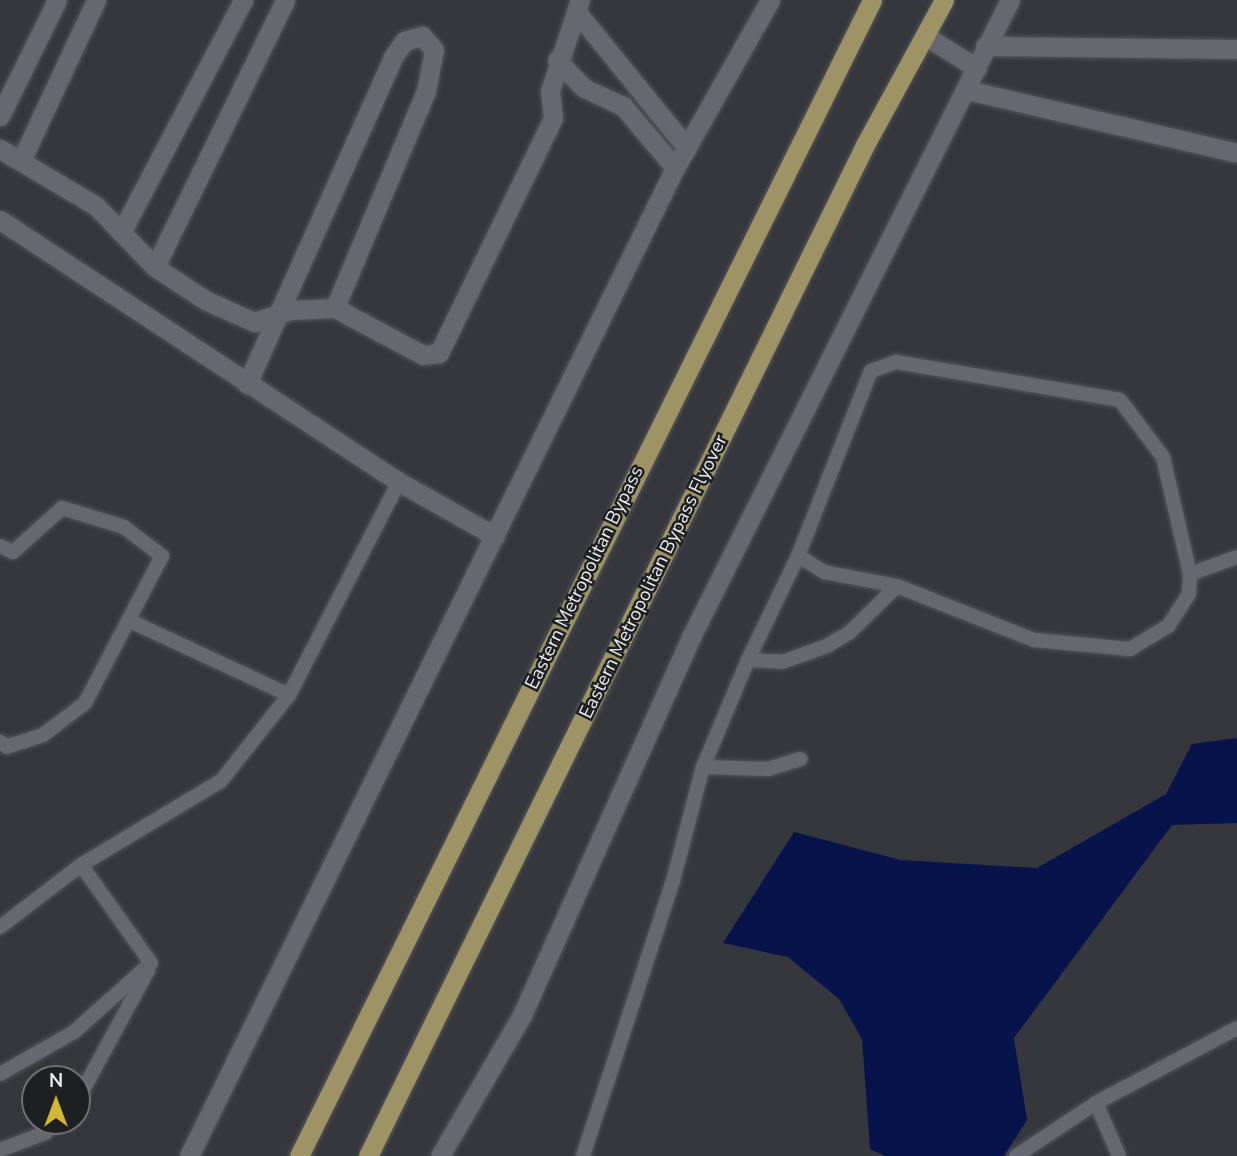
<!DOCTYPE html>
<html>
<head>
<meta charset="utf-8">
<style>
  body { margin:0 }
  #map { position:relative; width:1237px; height:1156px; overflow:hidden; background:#35373d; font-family:"Nunito Sans",sans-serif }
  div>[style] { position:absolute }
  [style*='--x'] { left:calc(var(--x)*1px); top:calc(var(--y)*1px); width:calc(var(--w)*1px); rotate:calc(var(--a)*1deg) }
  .water>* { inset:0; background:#07144b }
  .roads { filter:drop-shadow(0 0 2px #515459) drop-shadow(0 0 2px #515459) }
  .service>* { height:14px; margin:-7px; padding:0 7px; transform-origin:7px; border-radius:7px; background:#66686f }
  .minor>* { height:19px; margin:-9.5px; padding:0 9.5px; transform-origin:9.5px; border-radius:9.5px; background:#66686f }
  .primary>* { height:19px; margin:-9.5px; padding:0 9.5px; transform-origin:9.5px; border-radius:9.5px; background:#9e9364 }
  span { translate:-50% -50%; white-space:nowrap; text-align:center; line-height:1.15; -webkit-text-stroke:5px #1e1f21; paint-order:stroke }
  .street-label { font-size:19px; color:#e9ebef }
  .north { position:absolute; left:21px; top:1065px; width:70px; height:70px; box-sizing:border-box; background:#1e1f21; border:2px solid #6f7173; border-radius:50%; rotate:0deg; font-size:19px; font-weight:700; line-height:28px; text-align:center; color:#e9ebef }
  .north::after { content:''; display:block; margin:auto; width:24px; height:32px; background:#d3b635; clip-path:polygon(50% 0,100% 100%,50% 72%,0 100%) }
</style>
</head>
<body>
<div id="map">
  <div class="water">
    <div style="clip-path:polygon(1237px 738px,1237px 823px,1172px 825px,1014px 1038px,1027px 1120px,1004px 1156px,885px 1156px,870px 1149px,862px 1039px,839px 999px,788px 957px,723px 943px,794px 832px,901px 860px,1037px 868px,1166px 794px,1192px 744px)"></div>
  </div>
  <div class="roads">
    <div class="service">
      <div style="--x:896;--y:362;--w:227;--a:9.6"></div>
      <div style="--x:1120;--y:400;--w:71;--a:53"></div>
      <div style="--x:1163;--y:457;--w:120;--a:77"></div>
      <div style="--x:1190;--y:574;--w:20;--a:93"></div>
      <div style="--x:1189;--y:594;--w:38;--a:123"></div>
      <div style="--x:1168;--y:626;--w:44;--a:148.8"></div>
      <div style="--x:1130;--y:649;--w:96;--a:-174.6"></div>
      <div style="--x:1034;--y:640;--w:147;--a:-158.5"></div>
      <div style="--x:897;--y:586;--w:74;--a:-169.1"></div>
      <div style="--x:824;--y:572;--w:31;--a:-148"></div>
      <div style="--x:798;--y:556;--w:199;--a:-68.5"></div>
      <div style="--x:871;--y:371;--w:27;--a:-20"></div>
      <div style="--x:0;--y:546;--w:14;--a:25"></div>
      <div style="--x:13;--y:552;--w:66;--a:-41.9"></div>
      <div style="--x:62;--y:508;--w:65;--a:17"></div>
      <div style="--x:124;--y:527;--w:48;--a:37.3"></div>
      <div style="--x:162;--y:556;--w:166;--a:117.6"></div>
      <div style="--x:85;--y:703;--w:53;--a:142.7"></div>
      <div style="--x:43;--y:735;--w:38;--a:162"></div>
      <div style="--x:7;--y:747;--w:9;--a:-144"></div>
      <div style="--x:1190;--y:574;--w:50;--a:-19.9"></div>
      <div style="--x:748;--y:660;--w:115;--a:-64.3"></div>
      <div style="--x:289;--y:695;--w:240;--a:-62.7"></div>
      <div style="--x:703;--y:767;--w:65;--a:1.8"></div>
      <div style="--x:768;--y:769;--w:34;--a:-17"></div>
      <div style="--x:0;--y:927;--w:102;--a:-37.4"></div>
      <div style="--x:81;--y:865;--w:163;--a:-31"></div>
      <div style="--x:221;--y:781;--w:110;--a:-51.7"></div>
      <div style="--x:289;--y:695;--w:175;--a:-155"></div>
      <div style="--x:0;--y:1074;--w:85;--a:-29.6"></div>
      <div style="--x:74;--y:1032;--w:103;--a:-41.9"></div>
      <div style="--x:151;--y:963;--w:120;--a:-125.5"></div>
      <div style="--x:77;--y:1101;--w:149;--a:-61.5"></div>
      <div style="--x:1096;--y:1103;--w:58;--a:66.5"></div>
      <div style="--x:0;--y:1150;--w:48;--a:-20.7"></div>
      <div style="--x:45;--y:1133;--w:17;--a:-45"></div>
      <div style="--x:583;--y:1156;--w:289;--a:-71.9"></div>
      <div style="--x:673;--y:881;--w:118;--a:-75.3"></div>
      <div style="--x:703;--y:767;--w:116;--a:-67.2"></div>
      <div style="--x:748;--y:660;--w:34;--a:3"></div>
      <div style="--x:782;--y:662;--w:48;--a:-19.6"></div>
      <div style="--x:827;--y:646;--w:26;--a:-31"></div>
      <div style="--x:849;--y:633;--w:67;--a:-44.4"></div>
      <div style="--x:1016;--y:1156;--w:96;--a:-33.5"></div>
      <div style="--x:1096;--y:1103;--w:160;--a:-28"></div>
    </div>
    <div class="minor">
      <div style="--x:576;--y:11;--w:176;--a:51"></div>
      <div style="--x:927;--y:37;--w:59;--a:31.8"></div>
      <div style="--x:985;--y:46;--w:252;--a:0.7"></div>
      <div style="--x:557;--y:60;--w:39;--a:46"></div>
      <div style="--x:584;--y:88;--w:43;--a:24.8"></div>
      <div style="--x:623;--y:106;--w:81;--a:50"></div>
      <div style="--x:967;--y:90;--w:277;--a:13.1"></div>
      <div style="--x:0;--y:116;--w:129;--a:-63.8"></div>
      <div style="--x:0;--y:149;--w:112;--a:30.7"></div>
      <div style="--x:96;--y:206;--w:85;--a:46"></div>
      <div style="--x:155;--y:267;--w:60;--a:33.4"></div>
      <div style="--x:205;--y:300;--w:54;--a:24.2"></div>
      <div style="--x:254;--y:322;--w:40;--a:-18"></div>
      <div style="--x:292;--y:310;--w:43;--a:-2.7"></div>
      <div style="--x:335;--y:308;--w:100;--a:28.1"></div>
      <div style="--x:423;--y:355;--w:16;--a:-7"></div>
      <div style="--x:439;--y:353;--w:261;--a:-64.1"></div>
      <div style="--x:553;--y:118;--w:27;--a:-96"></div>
      <div style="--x:550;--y:91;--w:96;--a:-71.8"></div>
      <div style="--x:21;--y:161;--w:178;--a:-65"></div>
      <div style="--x:0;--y:220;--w:477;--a:33.3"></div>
      <div style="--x:399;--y:482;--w:110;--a:29.4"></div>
      <div style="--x:123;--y:229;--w:259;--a:-62.3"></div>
      <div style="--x:155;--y:267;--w:297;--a:-64"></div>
      <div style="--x:247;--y:384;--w:358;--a:-65.9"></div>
      <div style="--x:393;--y:57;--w:19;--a:-55"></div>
      <div style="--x:404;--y:41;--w:19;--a:-16"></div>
      <div style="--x:422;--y:36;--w:18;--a:49"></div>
      <div style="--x:434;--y:50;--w:42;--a:101"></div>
      <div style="--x:426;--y:91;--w:235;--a:112.8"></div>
      <div style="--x:189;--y:1156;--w:1101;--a:-63.81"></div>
      <div style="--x:675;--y:168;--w:193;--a:-60.5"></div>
      <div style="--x:440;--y:1156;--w:163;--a:-59.8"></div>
      <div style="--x:522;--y:1015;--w:414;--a:-65.9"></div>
      <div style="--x:691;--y:637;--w:712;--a:-63.4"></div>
    </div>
    <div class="primary">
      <div style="--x:299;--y:1156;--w:1290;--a:-63.63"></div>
      <div style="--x:368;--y:1156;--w:1127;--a:-63.82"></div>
      <div style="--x:865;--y:145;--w:165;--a:-61.4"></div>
    </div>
  </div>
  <div class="street-label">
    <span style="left:654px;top:577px;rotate:-64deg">Eastern Metropolitan Bypass Flyover</span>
    <span style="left:585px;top:578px;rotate:-64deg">Eastern Metropolitan Bypass</span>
  </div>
  <div class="north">N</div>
</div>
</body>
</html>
